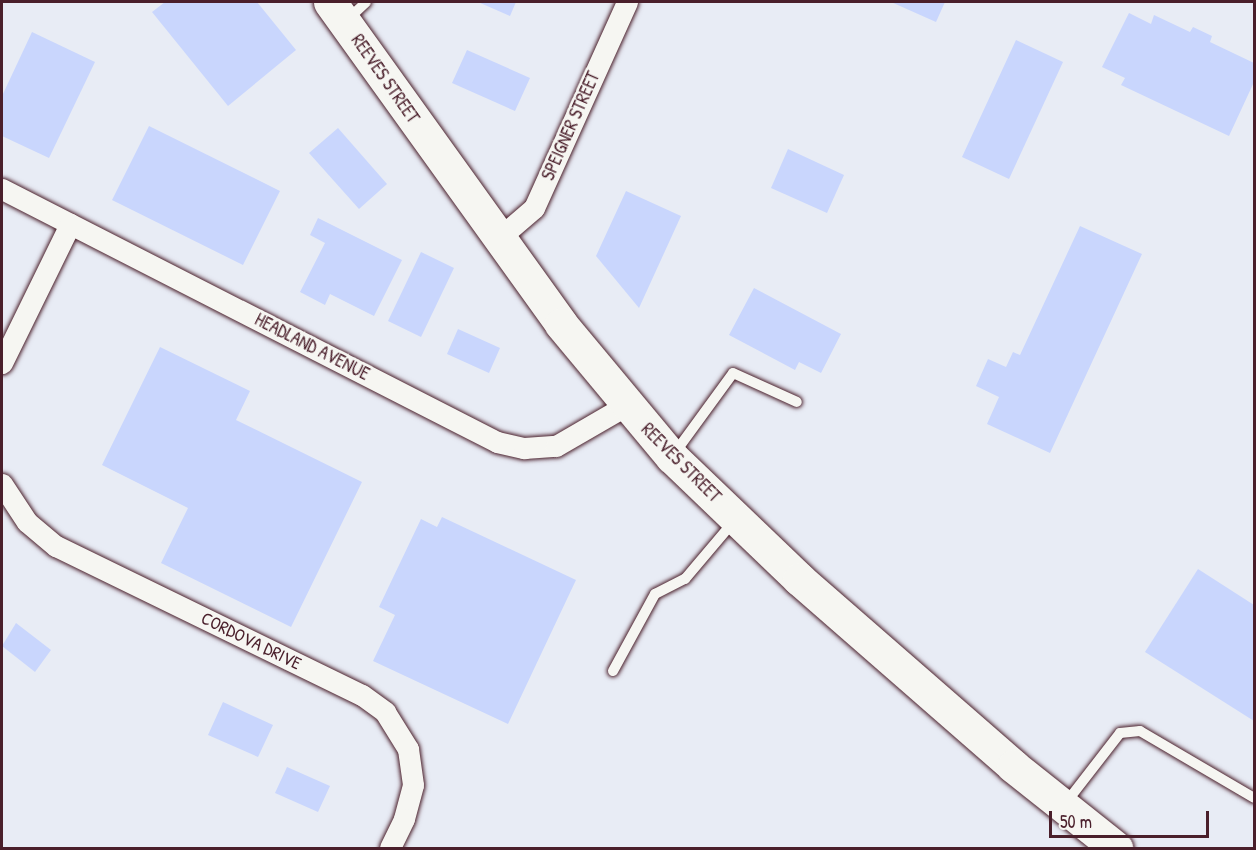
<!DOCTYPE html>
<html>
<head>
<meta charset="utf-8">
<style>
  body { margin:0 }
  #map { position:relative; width:1256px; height:850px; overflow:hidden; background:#e8ecf5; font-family:"Patrick Hand",sans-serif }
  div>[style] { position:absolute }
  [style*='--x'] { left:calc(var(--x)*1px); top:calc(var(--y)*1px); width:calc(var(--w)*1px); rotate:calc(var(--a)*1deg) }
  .building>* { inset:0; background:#c9d6fd }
  .roads { filter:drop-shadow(0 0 2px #4a1f2b) drop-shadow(0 0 2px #4a1f2b) }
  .lane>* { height:10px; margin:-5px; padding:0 5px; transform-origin:5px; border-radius:5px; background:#f6f6f2 }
  .street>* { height:21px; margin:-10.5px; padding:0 10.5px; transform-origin:10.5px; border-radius:10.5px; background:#f6f6f2 }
  .primary>* { height:33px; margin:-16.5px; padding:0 16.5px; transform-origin:16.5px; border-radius:16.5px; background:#f6f6f2 }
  span { translate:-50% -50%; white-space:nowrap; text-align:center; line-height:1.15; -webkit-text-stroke:5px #f6f6f2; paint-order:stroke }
  .street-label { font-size:18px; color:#4a1f2b }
  .frame { position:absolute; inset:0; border:3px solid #4a1f2b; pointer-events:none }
  .scale { position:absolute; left:1049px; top:811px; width:160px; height:27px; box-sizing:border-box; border:3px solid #4a1f2b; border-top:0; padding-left:8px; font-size:18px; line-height:21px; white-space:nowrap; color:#4a1f2b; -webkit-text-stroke:4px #f6f6f2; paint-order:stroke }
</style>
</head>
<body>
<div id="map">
  <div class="building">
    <div style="clip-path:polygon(165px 2px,257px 2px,296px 50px,228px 106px,152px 12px)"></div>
    <div style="clip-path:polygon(478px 2px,516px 2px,510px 16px)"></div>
    <div style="clip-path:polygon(891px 2px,945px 2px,936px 22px)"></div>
    <div style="clip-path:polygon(1129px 13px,1151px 24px,1154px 15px,1190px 32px,1193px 27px,1212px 36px,1210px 42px,1254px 63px,1254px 82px,1229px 136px,1121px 85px,1125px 78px,1102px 67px)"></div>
    <div style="clip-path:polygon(32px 32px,95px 62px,49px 158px,2px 136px,2px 96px)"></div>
    <div style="clip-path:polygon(1016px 40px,1063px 62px,1009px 179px,962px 157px)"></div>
    <div style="clip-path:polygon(467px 50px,530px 78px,515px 111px,452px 83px)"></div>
    <div style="clip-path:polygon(149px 126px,280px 191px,243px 265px,112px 200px)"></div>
    <div style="clip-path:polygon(338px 128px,387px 184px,359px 209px,309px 153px)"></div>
    <div style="clip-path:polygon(788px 149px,844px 175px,827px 213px,771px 188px)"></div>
    <div style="clip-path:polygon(626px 191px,681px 216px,639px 308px,596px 256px)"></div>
    <div style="clip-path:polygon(318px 218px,402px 260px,374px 316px,330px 294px,325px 305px,300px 292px,325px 243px,310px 235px)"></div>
    <div style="clip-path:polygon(1080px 226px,1142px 254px,1050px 453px,987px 424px,999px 397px,976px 386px,988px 359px,1006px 367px,1013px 352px,1020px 355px)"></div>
    <div style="clip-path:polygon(421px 252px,454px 268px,421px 337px,388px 321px)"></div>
    <div style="clip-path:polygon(754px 288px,841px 334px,821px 373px,799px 362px,795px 370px,729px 335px)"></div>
    <div style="clip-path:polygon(458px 329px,500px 348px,489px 373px,447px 354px)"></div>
    <div style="clip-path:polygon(160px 347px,250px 391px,236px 420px,362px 482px,291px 627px,161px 563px,188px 508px,102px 465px)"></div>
    <div style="clip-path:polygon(442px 517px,576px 580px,508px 724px,373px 661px,395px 615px,379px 607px,421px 519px,437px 527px)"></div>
    <div style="clip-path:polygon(1198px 569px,1254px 605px,1254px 721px,1145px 652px)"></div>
    <div style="clip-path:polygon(16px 623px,51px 650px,35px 672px,2px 646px)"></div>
    <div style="clip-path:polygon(223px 702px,273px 725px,258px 757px,208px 735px)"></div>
    <div style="clip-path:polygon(287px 767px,330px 786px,318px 812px,275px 793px)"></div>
  </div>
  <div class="roads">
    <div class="lane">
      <div style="--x:347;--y:20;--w:26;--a:-43"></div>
      <div style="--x:674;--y:454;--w:100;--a:-53.9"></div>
      <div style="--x:733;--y:373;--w:70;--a:24.4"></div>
      <div style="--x:613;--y:671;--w:88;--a:-61.4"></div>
      <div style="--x:655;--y:594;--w:34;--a:-27"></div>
      <div style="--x:685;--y:579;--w:76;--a:-49.8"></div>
      <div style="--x:1065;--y:804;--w:90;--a:-52.2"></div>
      <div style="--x:1120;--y:733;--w:20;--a:-6"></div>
      <div style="--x:1140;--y:731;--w:132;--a:30.4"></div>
    </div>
    <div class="street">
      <div style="--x:2;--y:189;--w:556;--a:27.07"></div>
      <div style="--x:497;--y:442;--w:28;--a:13"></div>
      <div style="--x:524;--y:448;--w:32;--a:-4"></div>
      <div style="--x:556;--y:446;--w:80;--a:-30.1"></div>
      <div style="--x:499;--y:238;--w:46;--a:-40.6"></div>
      <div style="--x:534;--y:208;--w:226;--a:-65.7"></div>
      <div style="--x:2;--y:363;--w:155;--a:-63.9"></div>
      <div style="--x:2;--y:484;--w:45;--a:56.7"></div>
      <div style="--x:27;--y:522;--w:38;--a:40"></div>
      <div style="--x:56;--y:546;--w:340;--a:26"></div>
      <div style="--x:362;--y:695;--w:29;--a:36"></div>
      <div style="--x:385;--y:712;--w:44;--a:58.1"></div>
      <div style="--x:408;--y:749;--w:36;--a:82"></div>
      <div style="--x:413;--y:785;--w:35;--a:105"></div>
      <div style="--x:404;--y:819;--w:32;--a:116"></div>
    </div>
    <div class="primary">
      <div style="--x:330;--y:2;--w:396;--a:54.3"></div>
      <div style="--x:561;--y:324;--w:173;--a:50.2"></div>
      <div style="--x:672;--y:457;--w:176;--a:43.8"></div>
      <div style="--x:799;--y:579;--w:284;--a:41.1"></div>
      <div style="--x:1013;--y:766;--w:132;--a:38.5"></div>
    </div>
  </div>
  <div class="street-label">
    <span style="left:385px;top:79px;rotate:55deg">REEVES STREET</span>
    <span style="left:571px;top:126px;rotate:-66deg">SPEIGNER STREET</span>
    <span style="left:312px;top:347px;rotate:27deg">HEADLAND AVENUE</span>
    <span style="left:681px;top:463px;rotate:45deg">REEVES STREET</span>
    <span style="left:251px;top:641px;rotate:26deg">CORDOVA DRIVE</span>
  </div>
  <div class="frame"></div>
  <div class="scale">50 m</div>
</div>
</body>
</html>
